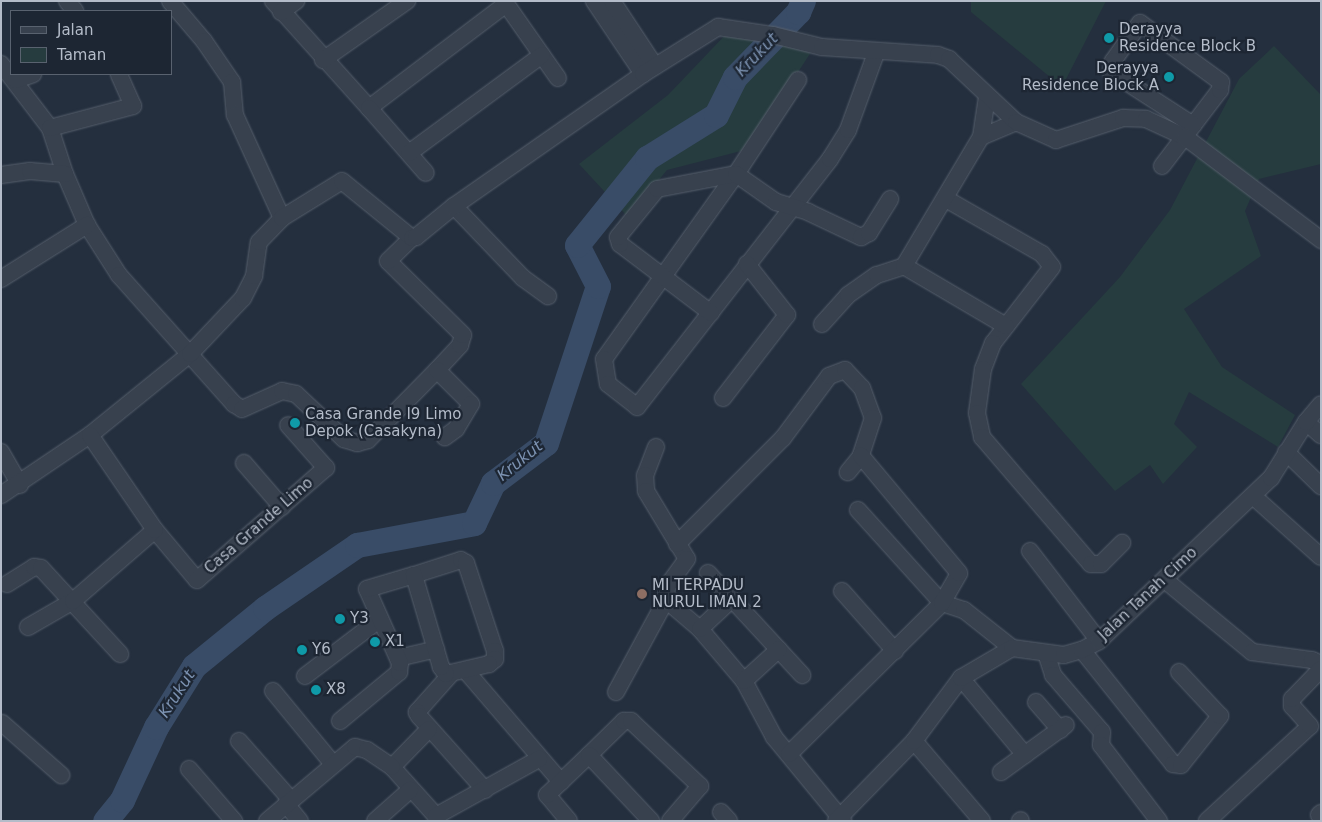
<!DOCTYPE html>
<html>
<head>
<meta charset="utf-8">
<style>
  body { margin:0 }
  #map { position:relative; width:1322px; height:822px; overflow:hidden; background:#242f3e; font-family:"DejaVu Sans",sans-serif }
  div>[style] { position:absolute }
  [style*='--x'] { left:calc(var(--x)*1px); top:calc(var(--y)*1px); width:calc(var(--w)*1px); rotate:calc(var(--a)*1deg) }
  .green>* { inset:0; background:#263c3f }
  .river>* { height:25px; margin:-12.5px; padding:0 12.5px; transform-origin:12.5px; border-radius:12.5px; background:#394c67 }
  .roads { filter:drop-shadow(0 0 1px #565f6c) drop-shadow(0 0 1px #565f6c) }
  .minor>* { height:16px; margin:-8px; padding:0 8px; transform-origin:8px; border-radius:8px; background:#38414e }
  .dots>* { width:14px; height:14px; translate:-50% -50%; box-sizing:border-box; border:2px solid #1d2633; border-radius:50% }
  span { translate:-50% -50%; white-space:nowrap; text-align:center; line-height:1.15; -webkit-text-stroke:4.5px #1d2633; paint-order:stroke }
  .poi-label { font-size:15px; color:#b4bcc9 }
  .left { translate:0 -50%; text-align:left }
  .right { translate:-100% -50%; text-align:right }
  .street-label { font-size:15px; color:#b4bcc9 }
  .water-label { font-size:16px; color:#7c92b1; font-style:italic }
  .frame { position:absolute; inset:0; border:2px solid #b4bcc9; pointer-events:none }
  .legend { position:absolute; left:10px; top:10px; width:162px; height:65px; box-sizing:border-box; background:#1d2633; border:1px solid #59626f; margin:0; padding:6px 9px; list-style:none; font-size:15px; color:#b4bcc9 }
  .legend li { display:flex; align-items:center; gap:10px; height:25px }
  .legend b { width:25px; border:1px solid #59626f }
</style>
</head>
<body>
<div id="map">
  <div class="green">
    <div style="clip-path:polygon(971px 1px,1106px 1px,1062px 87px,971px 12px)"></div>
    <div style="clip-path:polygon(730px 30px,813px 49px,760px 131px,741px 151px,667px 170px,628px 217px,579px 164px,668px 95px)"></div>
    <div style="clip-path:polygon(1274px 46px,1321px 95px,1321px 164px,1259px 179px,1245px 211px,1261px 256px,1184px 309px,1222px 367px,1295px 415px,1278px 447px,1189px 392px,1174px 424px,1197px 447px,1163px 484px,1150px 465px,1115px 491px,1021px 384px,1120px 277px,1170px 210px,1239px 79px)"></div>
  </div>
  <div class="river">
    <div style="--x:105;--y:821;--w:27;--a:-51"></div>
    <div style="--x:122;--y:800;--w:81;--a:-65"></div>
    <div style="--x:156;--y:727;--w:72;--a:-58.1"></div>
    <div style="--x:194;--y:666;--w:92;--a:-39.2"></div>
    <div style="--x:265;--y:608;--w:112;--a:-34.4"></div>
    <div style="--x:357;--y:545;--w:119;--a:-10.6"></div>
    <div style="--x:474;--y:523;--w:44;--a:-64.6"></div>
    <div style="--x:493;--y:483;--w:66;--a:-37"></div>
    <div style="--x:546;--y:443;--w:165;--a:-71.7"></div>
    <div style="--x:598;--y:286;--w:46;--a:-117.1"></div>
    <div style="--x:577;--y:245;--w:112;--a:-51.2"></div>
    <div style="--x:647;--y:158;--w:81;--a:-31.9"></div>
    <div style="--x:716;--y:115;--w:42;--a:-63.4"></div>
    <div style="--x:735;--y:77;--w:91;--a:-45.9"></div>
    <div style="--x:798;--y:12;--w:12;--a:-66"></div>
  </div>
  <div class="roads">
    <div class="minor">
      <div style="--x:67;--y:1;--w:13;--a:51"></div>
      <div style="--x:170;--y:1;--w:52;--a:49.6"></div>
      <div style="--x:204;--y:41;--w:50;--a:55.7"></div>
      <div style="--x:232;--y:82;--w:33;--a:85"></div>
      <div style="--x:235;--y:115;--w:113;--a:65.5"></div>
      <div style="--x:273;--y:1;--w:144;--a:48.1"></div>
      <div style="--x:369;--y:108;--w:172;--a:-37.2"></div>
      <div style="--x:504;--y:1;--w:94;--a:55"></div>
      <div style="--x:594;--y:1;--w:88;--a:56.1"></div>
      <div style="--x:612;--y:1;--w:78;--a:56.5"></div>
      <div style="--x:281;--y:12;--w:19;--a:-36"></div>
      <div style="--x:323;--y:60;--w:103;--a:-35.1"></div>
      <div style="--x:1;--y:64;--w:81;--a:52.6"></div>
      <div style="--x:50;--y:128;--w:48;--a:71.9"></div>
      <div style="--x:65;--y:174;--w:56;--a:66.7"></div>
      <div style="--x:87;--y:225;--w:59;--a:57.4"></div>
      <div style="--x:119;--y:275;--w:173;--a:48.3"></div>
      <div style="--x:234;--y:404;--w:9;--a:32"></div>
      <div style="--x:242;--y:409;--w:44;--a:-24.2"></div>
      <div style="--x:282;--y:391;--w:14;--a:12"></div>
      <div style="--x:296;--y:394;--w:66;--a:43.2"></div>
      <div style="--x:344;--y:439;--w:14;--a:17"></div>
      <div style="--x:357;--y:443;--w:11;--a:-15"></div>
      <div style="--x:368;--y:440;--w:98;--a:-45.4"></div>
      <div style="--x:437;--y:370;--w:34;--a:-47"></div>
      <div style="--x:460;--y:345;--w:10;--a:-73"></div>
      <div style="--x:463;--y:335;--w:105;--a:-135.4"></div>
      <div style="--x:388;--y:261;--w:33;--a:-44"></div>
      <div style="--x:16;--y:80;--w:18;--a:-19"></div>
      <div style="--x:798;--y:80;--w:113;--a:123.4"></div>
      <div style="--x:736;--y:174;--w:227;--a:125.5"></div>
      <div style="--x:604;--y:359;--w:25;--a:81"></div>
      <div style="--x:608;--y:384;--w:37;--a:38"></div>
      <div style="--x:637;--y:407;--w:314;--a:-52.1"></div>
      <div style="--x:830;--y:159;--w:34;--a:-58"></div>
      <div style="--x:848;--y:130;--w:82;--a:-70"></div>
      <div style="--x:369;--y:108;--w:86;--a:48.8"></div>
      <div style="--x:50;--y:128;--w:86;--a:-14.8"></div>
      <div style="--x:133;--y:106;--w:35;--a:-114"></div>
      <div style="--x:981;--y:137;--w:38;--a:-23"></div>
      <div style="--x:409;--y:153;--w:165;--a:-36.4"></div>
      <div style="--x:1162;--y:166;--w:96;--a:-52.7"></div>
      <div style="--x:1220;--y:90;--w:8;--a:-83"></div>
      <div style="--x:1221;--y:82;--w:100;--a:-143.9"></div>
      <div style="--x:1140;--y:23;--w:47;--a:125.4"></div>
      <div style="--x:1113;--y:61;--w:11;--a:100"></div>
      <div style="--x:1111;--y:72;--w:98;--a:32.9"></div>
      <div style="--x:1;--y:175;--w:29;--a:-8"></div>
      <div style="--x:30;--y:171;--w:35;--a:5"></div>
      <div style="--x:946;--y:199;--w:111;--a:29.8"></div>
      <div style="--x:1042;--y:254;--w:16;--a:52"></div>
      <div style="--x:1052;--y:267;--w:96;--a:127.8"></div>
      <div style="--x:993;--y:343;--w:28;--a:111"></div>
      <div style="--x:983;--y:369;--w:44;--a:97.8"></div>
      <div style="--x:977;--y:413;--w:25;--a:78"></div>
      <div style="--x:982;--y:437;--w:167;--a:49.4"></div>
      <div style="--x:1091;--y:564;--w:10;--a:0"></div>
      <div style="--x:1101;--y:564;--w:30;--a:-45"></div>
      <div style="--x:454;--y:206;--w:100;--a:46.2"></div>
      <div style="--x:523;--y:278;--w:31;--a:36"></div>
      <div style="--x:904;--y:266;--w:118;--a:30.5"></div>
      <div style="--x:1;--y:279;--w:102;--a:-32.1"></div>
      <div style="--x:711;--y:313;--w:114;--a:-142.8"></div>
      <div style="--x:620;--y:244;--w:7;--a:-106"></div>
      <div style="--x:618;--y:237;--w:62;--a:-50.9"></div>
      <div style="--x:657;--y:189;--w:80;--a:-10.8"></div>
      <div style="--x:736;--y:174;--w:49;--a:35"></div>
      <div style="--x:776;--y:202;--w:34;--a:17"></div>
      <div style="--x:808;--y:212;--w:59;--a:25.3"></div>
      <div style="--x:861;--y:237;--w:9;--a:-27"></div>
      <div style="--x:869;--y:233;--w:40;--a:-58"></div>
      <div style="--x:822;--y:324;--w:39;--a:-48"></div>
      <div style="--x:848;--y:295;--w:35;--a:-35"></div>
      <div style="--x:877;--y:275;--w:28;--a:-18"></div>
      <div style="--x:904;--y:266;--w:150;--a:-59.2"></div>
      <div style="--x:981;--y:137;--w:40;--a:-81.5"></div>
      <div style="--x:437;--y:370;--w:48;--a:45"></div>
      <div style="--x:471;--y:404;--w:29;--a:121"></div>
      <div style="--x:456;--y:429;--w:14;--a:144"></div>
      <div style="--x:723;--y:398;--w:105;--a:-52.4"></div>
      <div style="--x:787;--y:315;--w:65;--a:-128.1"></div>
      <div style="--x:1306;--y:422;--w:20;--a:41"></div>
      <div style="--x:656;--y:447;--w:30;--a:111"></div>
      <div style="--x:645;--y:475;--w:16;--a:86"></div>
      <div style="--x:646;--y:491;--w:79;--a:58.9"></div>
      <div style="--x:687;--y:559;--w:34;--a:126"></div>
      <div style="--x:667;--y:587;--w:13;--a:94"></div>
      <div style="--x:666;--y:600;--w:45;--a:40.5"></div>
      <div style="--x:700;--y:629;--w:68;--a:49.8"></div>
      <div style="--x:744;--y:681;--w:64;--a:61.8"></div>
      <div style="--x:774;--y:737;--w:109;--a:50.6"></div>
      <div style="--x:1;--y:452;--w:38;--a:60"></div>
      <div style="--x:1286;--y:452;--w:49;--a:44.2"></div>
      <div style="--x:244;--y:463;--w:58;--a:49.2"></div>
      <div style="--x:1;--y:495;--w:107;--a:-34"></div>
      <div style="--x:90;--y:435;--w:129;--a:-39"></div>
      <div style="--x:190;--y:354;--w:77;--a:-46.6"></div>
      <div style="--x:243;--y:298;--w:25;--a:-63"></div>
      <div style="--x:254;--y:276;--w:34;--a:-82"></div>
      <div style="--x:259;--y:242;--w:33;--a:-46"></div>
      <div style="--x:282;--y:218;--w:70;--a:-31.7"></div>
      <div style="--x:342;--y:181;--w:90;--a:39.2"></div>
      <div style="--x:412;--y:238;--w:4;--a:-14"></div>
      <div style="--x:416;--y:237;--w:49;--a:-39.2"></div>
      <div style="--x:454;--y:206;--w:231;--a:-34.9"></div>
      <div style="--x:643;--y:74;--w:89;--a:-32.1"></div>
      <div style="--x:718;--y:27;--w:56;--a:8.3"></div>
      <div style="--x:773;--y:35;--w:50;--a:13.8"></div>
      <div style="--x:822;--y:47;--w:116;--a:3.9"></div>
      <div style="--x:938;--y:55;--w:12;--a:20"></div>
      <div style="--x:949;--y:59;--w:92;--a:43.2"></div>
      <div style="--x:1016;--y:122;--w:44;--a:24.2"></div>
      <div style="--x:1056;--y:140;--w:71;--a:-18.2"></div>
      <div style="--x:1123;--y:118;--w:23;--a:2"></div>
      <div style="--x:1146;--y:119;--w:43;--a:24.8"></div>
      <div style="--x:1185;--y:137;--w:171;--a:37.1"></div>
      <div style="--x:1253;--y:496;--w:91;--a:41.9"></div>
      <div style="--x:858;--y:510;--w:125;--a:47.9"></div>
      <div style="--x:942;--y:603;--w:23;--a:18"></div>
      <div style="--x:964;--y:610;--w:61;--a:38.4"></div>
      <div style="--x:155;--y:530;--w:65;--a:50"></div>
      <div style="--x:197;--y:580;--w:171;--a:-41"></div>
      <div style="--x:326;--y:468;--w:57;--a:-131.5"></div>
      <div style="--x:677;--y:544;--w:150;--a:-45"></div>
      <div style="--x:783;--y:438;--w:77;--a:-53.4"></div>
      <div style="--x:829;--y:376;--w:17;--a:-21"></div>
      <div style="--x:845;--y:370;--w:25;--a:47"></div>
      <div style="--x:862;--y:388;--w:32;--a:70"></div>
      <div style="--x:873;--y:418;--w:40;--a:108"></div>
      <div style="--x:861;--y:456;--w:21;--a:129"></div>
      <div style="--x:1030;--y:551;--w:113;--a:52.5"></div>
      <div style="--x:708;--y:573;--w:139;--a:47.3"></div>
      <div style="--x:1165;--y:580;--w:113;--a:39.6"></div>
      <div style="--x:1252;--y:652;--w:61;--a:7.6"></div>
      <div style="--x:1312;--y:660;--w:10;--a:24"></div>
      <div style="--x:7;--y:584;--w:32;--a:-32"></div>
      <div style="--x:34;--y:567;--w:7;--a:8"></div>
      <div style="--x:41;--y:568;--w:117;--a:47.4"></div>
      <div style="--x:842;--y:591;--w:80;--a:48.5"></div>
      <div style="--x:28;--y:627;--w:52;--a:-30"></div>
      <div style="--x:73;--y:601;--w:108;--a:-40.9"></div>
      <div style="--x:155;--y:530;--w:115;--a:-124.4"></div>
      <div style="--x:700;--y:629;--w:44;--a:-43.2"></div>
      <div style="--x:1082;--y:650;--w:146;--a:51.4"></div>
      <div style="--x:1173;--y:764;--w:8;--a:7"></div>
      <div style="--x:1181;--y:765;--w:63;--a:-51.5"></div>
      <div style="--x:1220;--y:716;--w:60;--a:-133"></div>
      <div style="--x:1046;--y:653;--w:23;--a:72"></div>
      <div style="--x:1053;--y:675;--w:75;--a:49.3"></div>
      <div style="--x:1102;--y:732;--w:13;--a:94"></div>
      <div style="--x:1101;--y:745;--w:96;--a:52.7"></div>
      <div style="--x:398;--y:658;--w:39;--a:-13"></div>
      <div style="--x:466;--y:671;--w:146;--a:49.4"></div>
      <div style="--x:450;--y:675;--w:50;--a:131.7"></div>
      <div style="--x:417;--y:712;--w:4;--a:63"></div>
      <div style="--x:419;--y:716;--w:99;--a:48.3"></div>
      <div style="--x:305;--y:676;--w:94;--a:-37.2"></div>
      <div style="--x:961;--y:678;--w:100;--a:50.3"></div>
      <div style="--x:744;--y:681;--w:47;--a:-42.4"></div>
      <div style="--x:273;--y:691;--w:94;--a:50.6"></div>
      <div style="--x:616;--y:692;--w:105;--a:-61.5"></div>
      <div style="--x:1036;--y:702;--w:37;--a:49"></div>
      <div style="--x:340;--y:721;--w:77;--a:-39.7"></div>
      <div style="--x:399;--y:672;--w:9;--a:-84"></div>
      <div style="--x:400;--y:663;--w:81;--a:-114"></div>
      <div style="--x:367;--y:589;--w:49;--a:-16.6"></div>
      <div style="--x:414;--y:575;--w:49;--a:-17.7"></div>
      <div style="--x:461;--y:560;--w:6;--a:31"></div>
      <div style="--x:466;--y:563;--w:93;--a:71.8"></div>
      <div style="--x:495;--y:651;--w:8;--a:90"></div>
      <div style="--x:495;--y:659;--w:8;--a:140"></div>
      <div style="--x:489;--y:664;--w:44;--a:166.9"></div>
      <div style="--x:446;--y:674;--w:9;--a:-126"></div>
      <div style="--x:441;--y:667;--w:96;--a:-106.4"></div>
      <div style="--x:2;--y:723;--w:79;--a:41.4"></div>
      <div style="--x:429;--y:729;--w:53;--a:134.2"></div>
      <div style="--x:392;--y:767;--w:66;--a:48.1"></div>
      <div style="--x:436;--y:816;--w:118;--a:-29"></div>
      <div style="--x:239;--y:741;--w:79;--a:48.6"></div>
      <div style="--x:914;--y:741;--w:105;--a:49.6"></div>
      <div style="--x:789;--y:754;--w:215;--a:-44.6"></div>
      <div style="--x:942;--y:603;--w:34;--a:-60"></div>
      <div style="--x:959;--y:573;--w:153;--a:-129.9"></div>
      <div style="--x:589;--y:755;--w:49;--a:-44.2"></div>
      <div style="--x:624;--y:721;--w:7;--a:0"></div>
      <div style="--x:631;--y:721;--w:95;--a:43.3"></div>
      <div style="--x:700;--y:786;--w:46;--a:130.6"></div>
      <div style="--x:189;--y:769;--w:69;--a:49.1"></div>
      <div style="--x:1001;--y:772;--w:80;--a:-35.9"></div>
      <div style="--x:286;--y:804;--w:22;--a:51"></div>
      <div style="--x:721;--y:812;--w:12;--a:48"></div>
      <div style="--x:1319;--y:815;--w:3;--a:-45"></div>
      <div style="--x:267;--y:821;--w:115;--a:-40.1"></div>
      <div style="--x:355;--y:747;--w:12;--a:14"></div>
      <div style="--x:367;--y:750;--w:30;--a:34"></div>
      <div style="--x:375;--y:821;--w:47;--a:-41.5"></div>
      <div style="--x:569;--y:821;--w:34;--a:-130"></div>
      <div style="--x:547;--y:795;--w:58;--a:-43.6"></div>
      <div style="--x:589;--y:755;--w:91;--a:46.8"></div>
      <div style="--x:836;--y:821;--w:112;--a:-45.7"></div>
      <div style="--x:914;--y:741;--w:79;--a:-53.3"></div>
      <div style="--x:961;--y:678;--w:59;--a:-30.5"></div>
      <div style="--x:1012;--y:648;--w:52;--a:7.7"></div>
      <div style="--x:1064;--y:655;--w:19;--a:-16"></div>
      <div style="--x:1082;--y:650;--w:19;--a:-28"></div>
      <div style="--x:1099;--y:641;--w:237;--a:-43.5"></div>
      <div style="--x:1271;--y:478;--w:66;--a:-58"></div>
      <div style="--x:1306;--y:422;--w:23;--a:-50"></div>
      <div style="--x:1020;--y:821;--w:1;--a:-45"></div>
      <div style="--x:1207;--y:821;--w:140;--a:-42.7"></div>
      <div style="--x:1310;--y:726;--w:27;--a:-132"></div>
      <div style="--x:1292;--y:706;--w:7;--a:-90"></div>
      <div style="--x:1292;--y:699;--w:42;--a:-46"></div>
    </div>
  </div>
  <div class="dots">
    <div style="left:1109px;top:38px;background:#0f9aa8"></div>
    <div style="left:1169px;top:77px;background:#0f9aa8"></div>
    <div style="left:295px;top:423px;background:#0f9aa8"></div>
    <div style="left:642px;top:594px;background:#8d6e63"></div>
    <div style="left:340px;top:619px;background:#0f9aa8"></div>
    <div style="left:375px;top:642px;background:#0f9aa8"></div>
    <div style="left:302px;top:650px;background:#0f9aa8"></div>
    <div style="left:316px;top:690px;background:#0f9aa8"></div>
  </div>
  <div class="poi-label">
    <span class="left" style="left:1119px;top:38px">Derayya<br>Residence Block B</span>
    <span class="right" style="left:1159px;top:77px">Derayya<br>Residence Block A</span>
    <span class="left" style="left:305px;top:423px">Casa Grande I9 Limo<br>Depok (Casakyna)</span>
    <span class="left" style="left:652px;top:594px">MI TERPADU<br>NURUL IMAN 2</span>
    <span class="left" style="left:350px;top:619px">Y3</span>
    <span class="left" style="left:385px;top:642px">X1</span>
    <span class="left" style="left:312px;top:650px">Y6</span>
    <span class="left" style="left:326px;top:690px">X8</span>
  </div>
  <div class="street-label">
    <span style="left:259px;top:526px;rotate:-41deg">Casa Grande Limo</span>
    <span style="left:1148px;top:594px;rotate:-43deg">Jalan Tanah Cimo</span>
  </div>
  <div class="water-label">
    <span style="left:757px;top:55px;rotate:-46deg">Krukut</span>
    <span style="left:520px;top:461px;rotate:-39deg">Krukut</span>
    <span style="left:177px;top:694px;rotate:-57deg">Krukut</span>
  </div>
  <div class="frame"></div>
  <ul class="legend">
  <li><b style="height:6px;background:#38414e"></b>Jalan</li>
  <li><b style="height:14px;background:#263c3f"></b>Taman</li>
  </ul>
</div>
</body>
</html>
